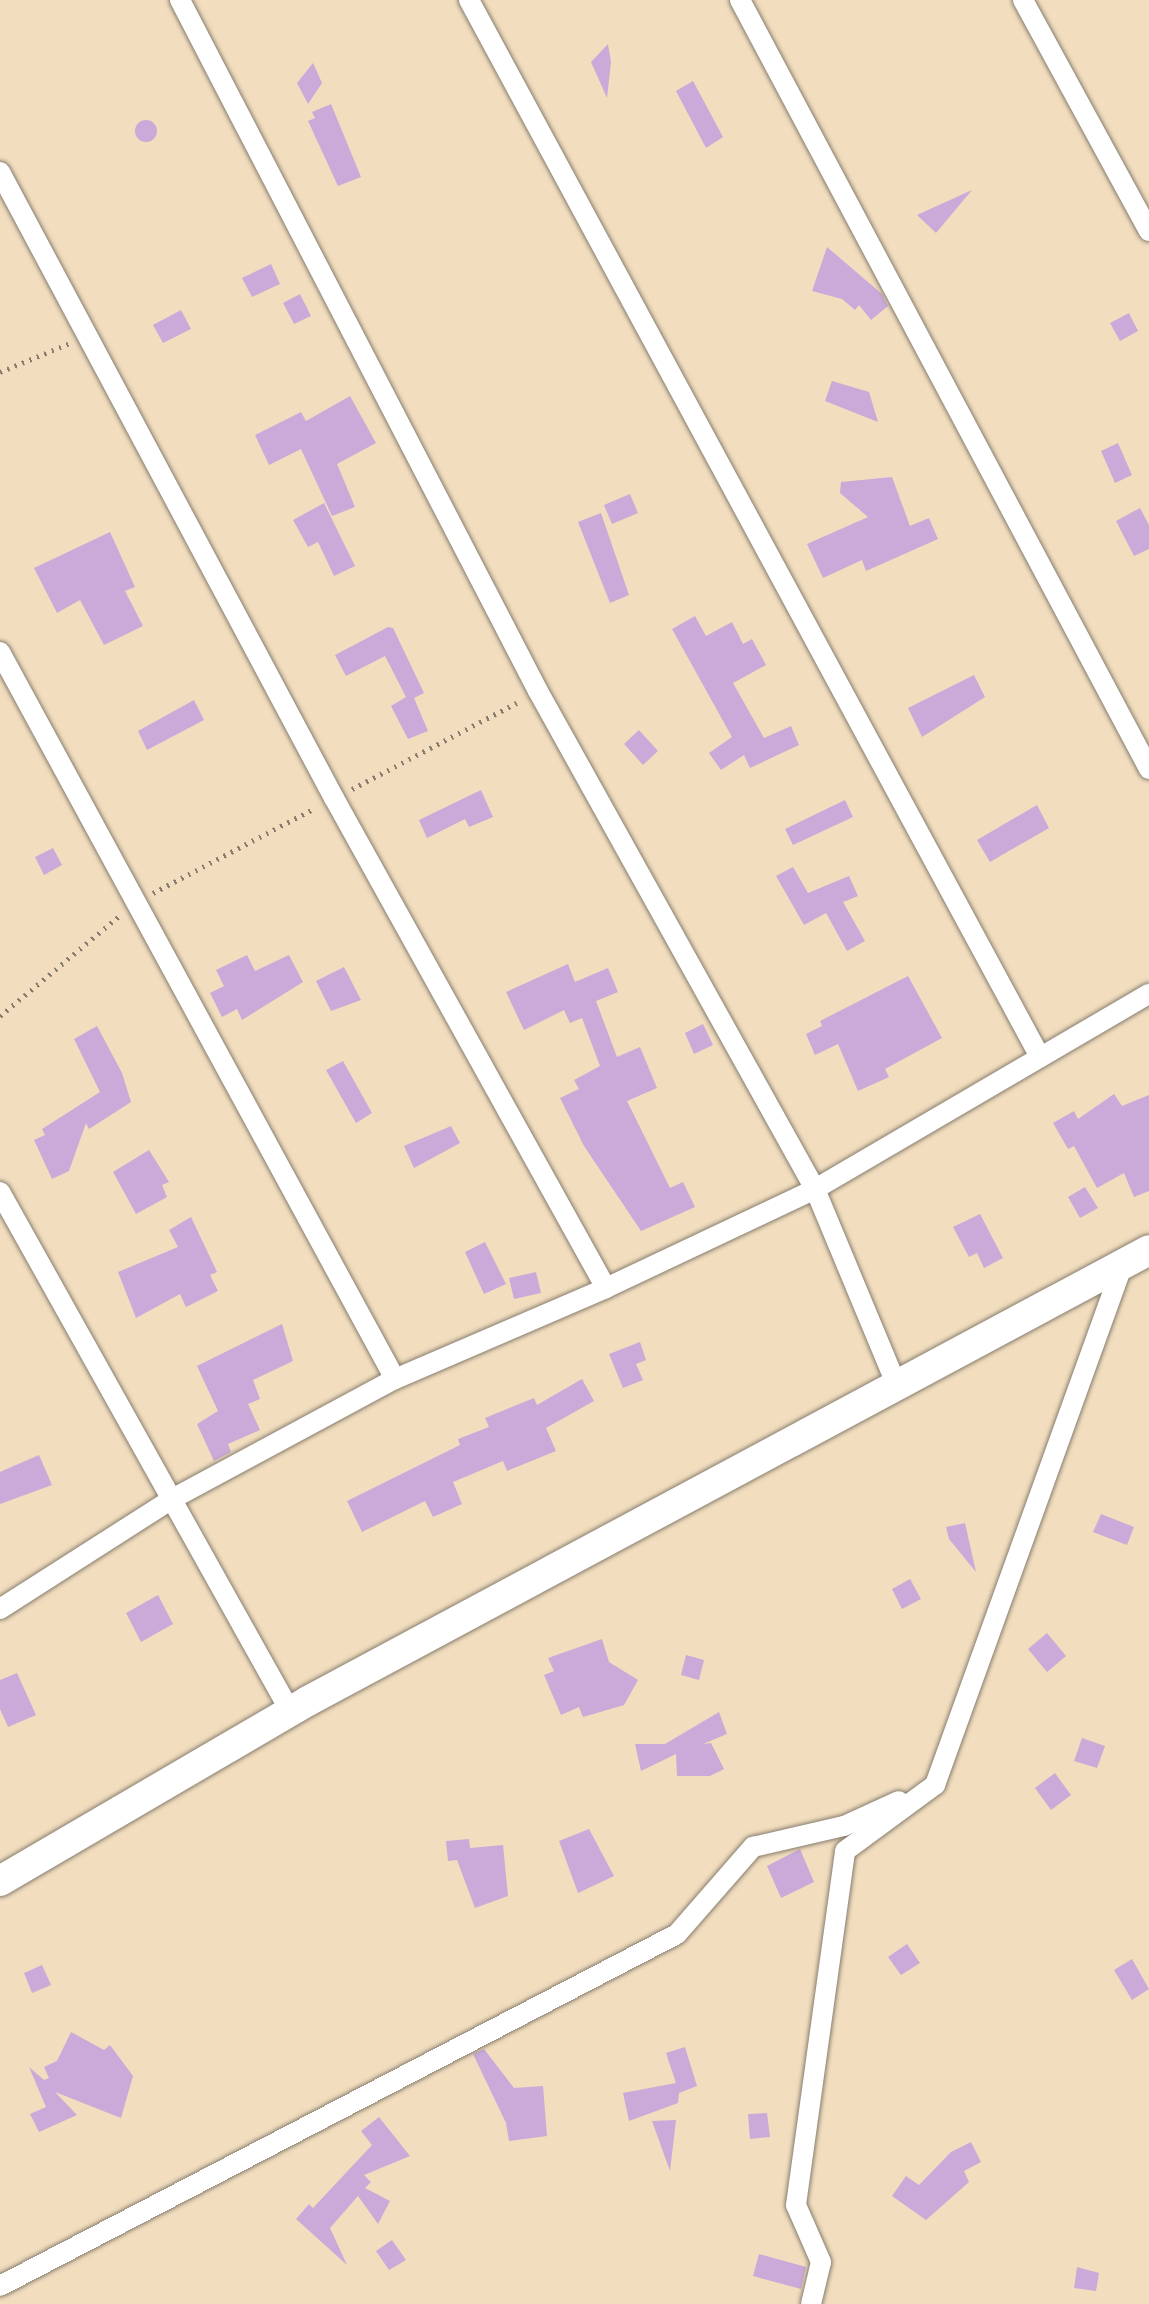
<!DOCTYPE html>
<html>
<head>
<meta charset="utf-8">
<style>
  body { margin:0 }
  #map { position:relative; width:1149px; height:2304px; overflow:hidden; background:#f2debf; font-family:"EB Garamond",serif }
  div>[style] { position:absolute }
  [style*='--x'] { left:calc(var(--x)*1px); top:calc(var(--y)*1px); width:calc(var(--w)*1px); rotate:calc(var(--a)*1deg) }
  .building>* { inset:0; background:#c9aad8 }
  .round { border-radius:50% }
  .path>* { height:5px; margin-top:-2.5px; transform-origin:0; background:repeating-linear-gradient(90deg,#877d6e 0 2px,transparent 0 8px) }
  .roads { filter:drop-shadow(0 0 2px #877d6e) drop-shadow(0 0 2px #877d6e) }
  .street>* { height:20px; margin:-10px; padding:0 10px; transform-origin:10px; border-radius:10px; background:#fff }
  .secondary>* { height:30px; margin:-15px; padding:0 15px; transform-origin:15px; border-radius:15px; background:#fff }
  span { translate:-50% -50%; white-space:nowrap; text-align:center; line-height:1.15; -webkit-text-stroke:6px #fbf7ec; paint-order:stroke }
</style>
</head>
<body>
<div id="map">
  <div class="building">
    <div style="clip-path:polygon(608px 44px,611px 62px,607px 98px,591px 62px)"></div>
    <div style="clip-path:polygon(313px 63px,322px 83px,308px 104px,297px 83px)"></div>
    <div style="clip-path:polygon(693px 81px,723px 137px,706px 148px,676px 91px)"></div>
    <div style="clip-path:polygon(331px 104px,361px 177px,338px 186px,308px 121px,315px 118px,312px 112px)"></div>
    <div class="round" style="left:135px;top:120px;width:22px;height:22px"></div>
    <div style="clip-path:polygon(972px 190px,936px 233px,917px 215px)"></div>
    <div style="clip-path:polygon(827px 247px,882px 294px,888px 306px,871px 320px,859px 305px,855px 310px,842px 299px,812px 291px)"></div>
    <div style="clip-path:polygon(271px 264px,280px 284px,252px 297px,242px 278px)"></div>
    <div style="clip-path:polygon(300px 294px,311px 316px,294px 324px,283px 303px)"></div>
    <div style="clip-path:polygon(181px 310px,191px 329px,163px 343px,153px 325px)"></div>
    <div style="clip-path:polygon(1129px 313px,1138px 331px,1120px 341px,1110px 323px)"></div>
    <div style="clip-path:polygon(832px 381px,869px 392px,878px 422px,825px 401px)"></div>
    <div style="clip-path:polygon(350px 396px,376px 443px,337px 464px,355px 507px,332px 516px,301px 449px,269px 465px,255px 435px,301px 412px,306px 421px)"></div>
    <div style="clip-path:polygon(1118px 443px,1132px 475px,1115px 483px,1101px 451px)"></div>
    <div style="clip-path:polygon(892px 477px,910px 526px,929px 518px,938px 539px,866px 571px,862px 560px,823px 578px,807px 544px,868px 517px,840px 493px,841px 482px)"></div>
    <div style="clip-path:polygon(630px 494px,638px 513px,612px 524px,604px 505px)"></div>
    <div style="clip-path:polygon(324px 503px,355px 566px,334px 576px,318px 542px,308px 547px,293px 520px)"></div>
    <div style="clip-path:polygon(1140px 508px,1149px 525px,1149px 549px,1134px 556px,1116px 521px)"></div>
    <div style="clip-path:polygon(601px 513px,629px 595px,610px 603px,578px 522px)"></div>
    <div style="clip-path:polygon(110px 532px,135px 587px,125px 591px,143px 626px,104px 645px,80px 600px,57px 613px,34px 568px)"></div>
    <div style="clip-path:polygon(695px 616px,706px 636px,732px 622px,743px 644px,752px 639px,766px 665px,733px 683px,764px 738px,791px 726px,799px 745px,750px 768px,744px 755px,721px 770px,709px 753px,732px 737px,672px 629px)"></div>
    <div style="clip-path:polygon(388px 627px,393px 628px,424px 693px,414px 698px,428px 731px,408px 739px,391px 706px,406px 697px,385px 656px,346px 676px,335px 655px)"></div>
    <div style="clip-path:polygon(974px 675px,985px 697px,922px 737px,908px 708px)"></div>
    <div style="clip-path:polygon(194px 700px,204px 720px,147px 750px,138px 731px)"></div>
    <div style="clip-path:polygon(639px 730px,658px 751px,643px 765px,624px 744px)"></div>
    <div style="clip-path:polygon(481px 790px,493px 817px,469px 827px,465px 819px,427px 838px,419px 820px)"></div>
    <div style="clip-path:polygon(845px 800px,853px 817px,793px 845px,785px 829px)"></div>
    <div style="clip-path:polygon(1037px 805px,1049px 828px,990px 862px,977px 840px)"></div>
    <div style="clip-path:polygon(53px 848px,62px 865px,44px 875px,35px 857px)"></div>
    <div style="clip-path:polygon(793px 867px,808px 893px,849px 876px,858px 896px,843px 902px,865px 941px,847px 951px,826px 913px,804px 925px,776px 876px)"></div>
    <div style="clip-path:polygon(247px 955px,255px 971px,289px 955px,303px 982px,242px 1020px,237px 1009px,222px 1017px,210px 993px,224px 986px,216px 970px)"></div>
    <div style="clip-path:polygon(568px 964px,575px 982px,608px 968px,618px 992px,596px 1001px,617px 1057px,640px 1047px,657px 1088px,627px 1101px,670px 1188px,683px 1182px,695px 1207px,641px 1231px,584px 1146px,560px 1098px,579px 1089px,574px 1080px,600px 1066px,582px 1018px,570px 1023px,564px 1010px,524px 1030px,506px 992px)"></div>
    <div style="clip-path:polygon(344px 967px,361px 1000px,331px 1011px,316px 981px)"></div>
    <div style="clip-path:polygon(908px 976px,942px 1038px,885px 1069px,889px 1077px,858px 1091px,838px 1044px,815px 1055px,806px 1034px,822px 1026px,820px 1021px)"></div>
    <div style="clip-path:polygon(703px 1024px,713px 1045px,694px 1054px,685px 1033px)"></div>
    <div style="clip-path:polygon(97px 1026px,122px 1073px,131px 1102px,89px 1129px,86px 1123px,69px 1171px,52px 1179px,34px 1140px,45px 1135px,42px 1129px,100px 1092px,74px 1039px)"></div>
    <div style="clip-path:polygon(343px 1061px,372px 1113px,356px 1123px,326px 1070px)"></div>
    <div style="clip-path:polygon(1114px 1094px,1122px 1106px,1149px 1095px,1149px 1191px,1134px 1197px,1124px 1173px,1097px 1188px,1074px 1146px,1068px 1149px,1053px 1123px,1074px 1111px,1078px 1119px)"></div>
    <div style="clip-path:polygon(451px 1126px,460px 1143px,414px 1168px,404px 1146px)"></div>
    <div style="clip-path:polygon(149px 1150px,169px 1182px,162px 1185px,167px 1197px,136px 1214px,113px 1172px)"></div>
    <div style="clip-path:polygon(1085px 1187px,1098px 1208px,1080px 1218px,1068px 1197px)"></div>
    <div style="clip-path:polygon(980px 1214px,1003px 1258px,984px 1268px,977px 1253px,969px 1257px,953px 1227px)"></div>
    <div style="clip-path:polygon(191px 1217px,217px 1272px,210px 1275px,218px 1291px,186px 1307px,180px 1294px,136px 1318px,118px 1272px,178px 1247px,169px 1230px)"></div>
    <div style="clip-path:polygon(485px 1242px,506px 1284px,484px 1294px,465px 1252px)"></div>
    <div style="clip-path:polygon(536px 1272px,541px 1293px,514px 1299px,509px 1278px)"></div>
    <div style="clip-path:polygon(282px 1324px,293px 1361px,253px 1380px,260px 1399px,248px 1404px,260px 1430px,228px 1444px,231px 1452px,214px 1461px,197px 1424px,218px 1411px,197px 1366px)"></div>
    <div style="clip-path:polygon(640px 1342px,646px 1360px,636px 1364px,643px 1380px,623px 1388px,609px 1354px)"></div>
    <div style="clip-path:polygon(582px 1379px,594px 1401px,546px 1428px,556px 1451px,507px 1471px,503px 1461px,453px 1482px,462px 1504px,433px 1517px,425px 1501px,362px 1532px,347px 1501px,460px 1445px,458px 1439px,489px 1427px,485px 1418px,534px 1398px,537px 1405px)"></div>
    <div style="clip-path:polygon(39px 1455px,52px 1485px,0 1504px,0 1472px)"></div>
    <div style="clip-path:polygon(1101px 1514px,1134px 1527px,1127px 1545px,1093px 1532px)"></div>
    <div style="clip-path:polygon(965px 1523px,976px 1572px,949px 1539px,946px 1527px)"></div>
    <div style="clip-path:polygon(910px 1579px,921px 1599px,902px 1609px,892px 1589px)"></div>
    <div style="clip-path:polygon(158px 1595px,173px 1624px,141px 1642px,126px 1613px)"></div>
    <div style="clip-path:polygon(1047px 1633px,1066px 1656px,1047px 1672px,1028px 1649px)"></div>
    <div style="clip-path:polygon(602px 1639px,609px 1662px,638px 1680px,624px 1705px,583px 1717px,579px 1707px,561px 1715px,544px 1675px,554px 1671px,548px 1658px)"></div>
    <div style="clip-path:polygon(686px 1655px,704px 1660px,699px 1680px,681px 1675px)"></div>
    <div style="clip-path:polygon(17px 1673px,36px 1715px,8px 1727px,0 1709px,0 1680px)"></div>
    <div style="clip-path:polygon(719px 1712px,727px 1734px,703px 1744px,711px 1743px,724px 1769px,710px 1776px,677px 1776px,676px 1754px,641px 1771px,635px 1744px,665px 1744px)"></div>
    <div style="clip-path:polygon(1082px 1738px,1105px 1746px,1097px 1768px,1074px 1761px)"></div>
    <div style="clip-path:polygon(1055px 1773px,1071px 1795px,1051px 1810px,1035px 1788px)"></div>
    <div style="clip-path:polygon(589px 1829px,614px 1876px,578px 1893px,559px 1841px)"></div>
    <div style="clip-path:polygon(469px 1839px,470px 1848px,503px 1845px,508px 1896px,475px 1908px,457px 1860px,448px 1861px,446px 1841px)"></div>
    <div style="clip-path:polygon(800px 1849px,814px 1882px,781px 1898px,767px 1866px)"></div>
    <div style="clip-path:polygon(907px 1944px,920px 1963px,901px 1975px,888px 1957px)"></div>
    <div style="clip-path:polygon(1132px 1959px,1149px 1989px,1132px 2000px,1114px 1970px)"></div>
    <div style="clip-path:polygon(42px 1965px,51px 1985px,32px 1993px,24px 1973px)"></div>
    <div style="clip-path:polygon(71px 2032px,104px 2050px,110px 2045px,133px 2076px,121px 2118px,55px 2092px,77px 2115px,39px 2132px,30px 2114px,46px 2107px,29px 2067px,44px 2080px,49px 2078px,44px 2067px,57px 2061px)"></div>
    <div style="clip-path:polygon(685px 2047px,697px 2086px,679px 2093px,678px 2103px,629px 2121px,623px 2093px,676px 2083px,666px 2053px)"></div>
    <div style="clip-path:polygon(484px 2049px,514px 2088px,543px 2086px,547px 2136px,509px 2141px,506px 2123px,473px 2054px)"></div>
    <div style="clip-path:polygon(767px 2113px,770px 2137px,750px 2139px,748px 2114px)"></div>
    <div style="clip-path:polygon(379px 2117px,410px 2156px,364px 2175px,371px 2182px,365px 2188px,390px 2201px,378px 2224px,358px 2196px,330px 2228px,347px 2265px,296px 2219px,309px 2204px,313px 2208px,372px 2145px,361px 2131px)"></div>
    <div style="clip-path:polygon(676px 2120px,670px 2171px,652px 2121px)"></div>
    <div style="clip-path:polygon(971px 2142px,981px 2162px,964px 2171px,969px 2182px,926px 2220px,892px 2196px,906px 2176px,919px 2185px,951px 2152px)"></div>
    <div style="clip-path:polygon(392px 2240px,406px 2260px,389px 2270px,376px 2251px)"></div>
    <div style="clip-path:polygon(759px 2254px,806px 2267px,801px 2289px,753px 2276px)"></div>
    <div style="clip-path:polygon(1077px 2267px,1099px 2273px,1096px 2291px,1074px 2288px)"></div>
  </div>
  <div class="path">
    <div style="--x:0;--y:372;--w:74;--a:-22.4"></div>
    <div style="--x:352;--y:789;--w:190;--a:-27.6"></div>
    <div style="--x:153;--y:893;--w:183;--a:-27.7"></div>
    <div style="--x:0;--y:1016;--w:155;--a:-40"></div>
  </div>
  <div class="roads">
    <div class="street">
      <div style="--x:180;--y:0;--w:778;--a:62.61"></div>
      <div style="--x:538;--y:691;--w:570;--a:60.92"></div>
      <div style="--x:815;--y:1189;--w:213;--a:67.4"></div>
      <div style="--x:469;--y:0;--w:1201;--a:61.62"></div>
      <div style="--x:740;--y:0;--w:871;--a:61.99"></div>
      <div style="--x:1023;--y:0;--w:263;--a:61.4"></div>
      <div style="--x:0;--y:172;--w:710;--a:61.92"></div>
      <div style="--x:334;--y:798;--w:560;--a:60.97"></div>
      <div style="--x:0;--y:652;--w:827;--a:61.48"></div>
      <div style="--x:0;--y:1192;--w:595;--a:60.8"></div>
      <div style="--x:0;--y:1609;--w:204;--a:-32.6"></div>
      <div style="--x:172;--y:1499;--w:253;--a:-28.3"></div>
      <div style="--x:395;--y:1379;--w:230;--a:-23.3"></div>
      <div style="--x:606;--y:1288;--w:231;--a:-25.3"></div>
      <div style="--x:815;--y:1189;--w:387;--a:-30.3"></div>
      <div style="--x:0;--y:2286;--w:763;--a:-27.47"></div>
      <div style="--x:677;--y:1934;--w:116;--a:-48.9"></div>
      <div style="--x:753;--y:1847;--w:93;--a:-13"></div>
      <div style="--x:844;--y:1826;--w:60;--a:-24.4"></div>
      <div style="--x:811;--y:2304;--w:43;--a:-76.6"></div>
      <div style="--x:821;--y:2262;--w:62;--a:-113.7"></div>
      <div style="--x:796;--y:2205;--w:357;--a:-82.1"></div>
      <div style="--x:845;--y:1851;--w:112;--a:-36.3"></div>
      <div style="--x:935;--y:1785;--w:554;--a:-70.16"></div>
    </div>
    <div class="secondary">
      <div style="--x:0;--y:1881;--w:357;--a:-30.3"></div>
      <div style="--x:308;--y:1701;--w:954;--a:-28.2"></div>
    </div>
  </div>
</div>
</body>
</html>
